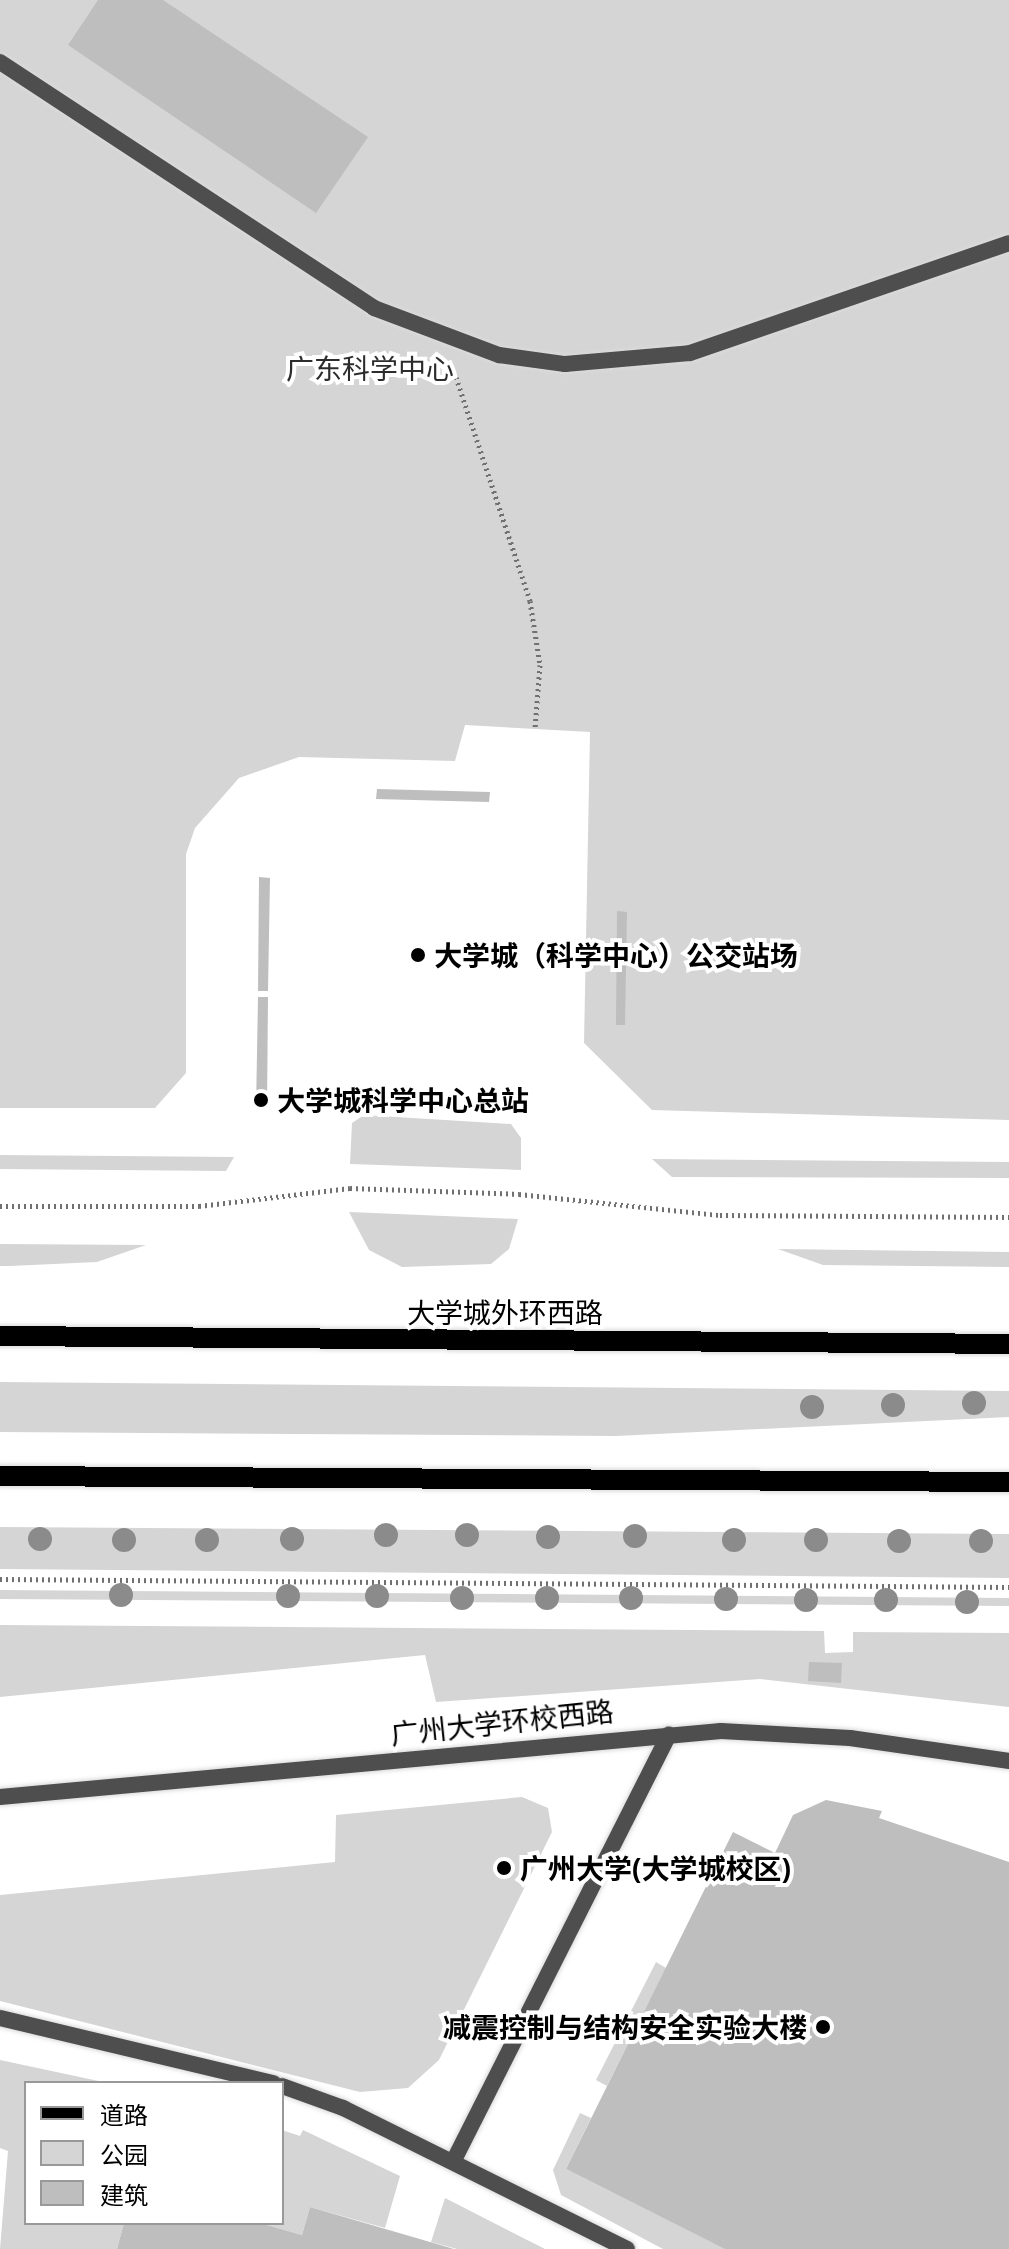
<!DOCTYPE html>
<html>
<head>
<meta charset="utf-8">
<style>
  body { margin:0 }
  #map { position:relative; width:1009px; height:2249px; overflow:hidden; background:#fff; font-family:"Noto Sans","Noto Sans SC",sans-serif }
  div>[style] { position:absolute }
  [style*='--x'] { left:calc(var(--x)*1px); top:calc(var(--y)*1px); width:calc(var(--w)*1px); rotate:calc(var(--a)*1deg) }
  .green>* { inset:0; background:#d5d5d5 }
  .building>* { inset:0; background:#bebebe }
  .path>* { height:5px; margin-top:-2.5px; transform-origin:0; background:repeating-linear-gradient(90deg,#707070 0 2px,transparent 0 6px) }
  .roads { filter:drop-shadow(0 0 2px #dbdbdb) drop-shadow(0 0 2px #dbdbdb) }
  .lane>* { height:16px; margin:-8px; padding:0 8px; transform-origin:8px; border-radius:8px; background:#4e4e4e }
  .primary>* { height:20px; margin:-10px; padding:0 10px; transform-origin:10px; border-radius:10px; background:#000 }
  .trees>* { width:24px; height:24px; margin:-12px; border-radius:50%; background:#8b8b8b }
  .dots>* { width:22px; height:22px; translate:-50% -50%; box-sizing:border-box; border:4px solid #fff; border-radius:50% }
  span { translate:-50% -50%; white-space:nowrap; text-align:center; line-height:1.15; -webkit-text-stroke:8px #fff; paint-order:stroke }
  .park-label { font-size:28px; color:#2c2c2c }
  .poi-label { font-size:28px; color:#000; font-weight:700 }
  .left { translate:0 -50%; text-align:left }
  .right { translate:-100% -50%; text-align:right }
  .street-label { font-size:28px; color:#000 }
  .legend { position:absolute; left:24px; top:2081px; width:260px; height:144px; box-sizing:border-box; background:#fff; border:2px solid #999; margin:0; padding:10px 14px; list-style:none; font-size:24px; color:#000 }
  .legend li { display:flex; align-items:center; gap:16px; height:40px }
  .legend b { width:40px; border:2px solid #999 }
</style>
</head>
<body>
<div id="map">
  <div class="green">
    <div style="clip-path:polygon(0 0,1009px 0,1009px 1120px,652px 1110px,584px 1043px,590px 732px,465px 725px,455px 761px,299px 757px,239px 778px,195px 828px,186px 854px,186px 1073px,155px 1108px,0 1108px)"></div>
    <div style="clip-path:polygon(364px 1115px,511px 1124px,521px 1138px,521px 1170px,350px 1164px,352px 1123px)"></div>
    <div style="clip-path:polygon(0 1155px,234px 1157px,226px 1171px,0 1169px)"></div>
    <div style="clip-path:polygon(652px 1159px,1009px 1162px,1009px 1178px,672px 1177px)"></div>
    <div style="clip-path:polygon(349px 1212px,518px 1219px,509px 1249px,491px 1264px,402px 1267px,369px 1250px)"></div>
    <div style="clip-path:polygon(0 1244px,146px 1245px,97px 1262px,10px 1266px,0 1266px)"></div>
    <div style="clip-path:polygon(778px 1249px,1009px 1252px,1009px 1267px,823px 1265px)"></div>
    <div style="clip-path:polygon(0 1382px,1009px 1391px,1009px 1417px,616px 1436px,0 1432px)"></div>
    <div style="clip-path:polygon(0 1527px,1009px 1534px,1009px 1578px,0 1569px)"></div>
    <div style="clip-path:polygon(0 1590px,1009px 1598px,1009px 1606px,0 1599px)"></div>
    <div style="clip-path:polygon(0 1625px,824px 1631px,825px 1653px,853px 1652px,853px 1632px,1009px 1633px,1009px 1707px,760px 1679px,436px 1702px,425px 1655px,0 1697px)"></div>
    <div style="clip-path:polygon(522px 1797px,548px 1808px,552px 1832px,439px 2060px,408px 2088px,360px 2092px,0 2001px,0 1895px,335px 1862px,336px 1815px)"></div>
    <div style="clip-path:polygon(656px 1962px,666px 1968px,607px 2086px,596px 2080px)"></div>
    <div style="clip-path:polygon(0 2060px,108px 2083px,26px 2083px,26px 2223px,124px 2223px,117px 2249px,0 2249px,8px 2151px,0 2148px)"></div>
    <div style="clip-path:polygon(580px 2113px,591px 2118px,566px 2169px,726px 2249px,663px 2249px,561px 2195px,553px 2170px)"></div>
    <div style="clip-path:polygon(282px 2130px,300px 2136px,303px 2130px,400px 2176px,385px 2228px,310px 2207px,302px 2235px,260px 2223px,282px 2223px)"></div>
    <div style="clip-path:polygon(445px 2198px,545px 2249px,457px 2249px,431px 2242px)"></div>
  </div>
  <div class="building">
    <div style="clip-path:polygon(98px 0,163px 0,368px 137px,316px 213px,68px 45px)"></div>
    <div style="clip-path:polygon(377px 789px,490px 792px,489px 802px,376px 799px)"></div>
    <div style="clip-path:polygon(259px 877px,270px 878px,268px 991px,258px 991px)"></div>
    <div style="clip-path:polygon(617px 911px,627px 912px,625px 1025px,616px 1025px)"></div>
    <div style="clip-path:polygon(258px 997px,268px 997px,267px 1109px,256px 1110px)"></div>
    <div style="clip-path:polygon(809px 1662px,842px 1663px,841px 1683px,808px 1681px)"></div>
    <div style="clip-path:polygon(826px 1800px,882px 1811px,879px 1818px,1009px 1862px,1009px 2249px,725px 2249px,566px 2169px,733px 1832px,775px 1853px,793px 1815px)"></div>
    <div style="clip-path:polygon(310px 2207px,454px 2249px,117px 2249px,124px 2223px,260px 2223px,302px 2235px)"></div>
  </div>
  <div class="path">
    <div style="--x:456;--y:377;--w:236;--a:71.7"></div>
    <div style="--x:530;--y:601;--w:65;--a:81.1"></div>
    <div style="--x:540;--y:665;--w:64;--a:94.5"></div>
    <div style="--x:0;--y:1206;--w:199;--a:0"></div>
    <div style="--x:199;--y:1206;--w:152;--a:-6.8"></div>
    <div style="--x:350;--y:1188;--w:169;--a:2"></div>
    <div style="--x:519;--y:1194;--w:202;--a:6"></div>
    <div style="--x:720;--y:1215;--w:289;--a:0.4"></div>
    <div style="--x:0;--y:1579;--w:1009;--a:0.45"></div>
  </div>
  <div class="roads">
    <div class="lane">
      <div style="--x:0;--y:62;--w:448;--a:33.3"></div>
      <div style="--x:374;--y:308;--w:134;--a:20.6"></div>
      <div style="--x:499;--y:355;--w:67;--a:7.8"></div>
      <div style="--x:565;--y:364;--w:125;--a:-5"></div>
      <div style="--x:690;--y:353;--w:337;--a:-19"></div>
      <div style="--x:0;--y:1797;--w:724;--a:-5.23"></div>
      <div style="--x:721;--y:1731;--w:129;--a:3.1"></div>
      <div style="--x:850;--y:1738;--w:161;--a:8.2"></div>
      <div style="--x:0;--y:2018;--w:281;--a:13.4"></div>
      <div style="--x:282;--y:2086;--w:65;--a:19.8"></div>
      <div style="--x:343;--y:2108;--w:317;--a:26.4"></div>
      <div style="--x:453;--y:2162;--w:479;--a:-63.2"></div>
    </div>
    <div class="primary">
      <div style="--x:0;--y:1336;--w:1009;--a:0.45"></div>
      <div style="--x:0;--y:1476;--w:1009;--a:0.34"></div>
    </div>
  </div>
  <div class="trees">
    <div style="left:974px;top:1403px"></div>
    <div style="left:893px;top:1405px"></div>
    <div style="left:812px;top:1407px"></div>
    <div style="left:386px;top:1535px"></div>
    <div style="left:467px;top:1535px"></div>
    <div style="left:635px;top:1536px"></div>
    <div style="left:548px;top:1537px"></div>
    <div style="left:40px;top:1539px"></div>
    <div style="left:292px;top:1539px"></div>
    <div style="left:124px;top:1540px"></div>
    <div style="left:207px;top:1540px"></div>
    <div style="left:734px;top:1540px"></div>
    <div style="left:816px;top:1540px"></div>
    <div style="left:899px;top:1541px"></div>
    <div style="left:981px;top:1541px"></div>
    <div style="left:121px;top:1595px"></div>
    <div style="left:288px;top:1596px"></div>
    <div style="left:377px;top:1596px"></div>
    <div style="left:462px;top:1598px"></div>
    <div style="left:547px;top:1598px"></div>
    <div style="left:631px;top:1598px"></div>
    <div style="left:726px;top:1599px"></div>
    <div style="left:806px;top:1600px"></div>
    <div style="left:886px;top:1600px"></div>
    <div style="left:967px;top:1602px"></div>
  </div>
  <div class="dots">
    <div style="left:418px;top:955px;background:#000"></div>
    <div style="left:261px;top:1100px;background:#000"></div>
    <div style="left:504px;top:1868px;background:#000"></div>
    <div style="left:823px;top:2027px;background:#000"></div>
  </div>
  <div class="park-label">
    <span style="left:370px;top:368px">广东科学中心</span>
  </div>
  <div class="poi-label">
    <span class="left" style="left:434px;top:955px">大学城（科学中心）公交站场</span>
    <span class="left" style="left:277px;top:1100px">大学城科学中心总站</span>
    <span class="left" style="left:520px;top:1868px">广州大学(大学城校区)</span>
    <span class="right" style="left:807px;top:2027px">减震控制与结构安全实验大楼</span>
  </div>
  <div class="street-label">
    <span style="left:505px;top:1312px">大学城外环西路</span>
    <span style="left:502px;top:1722px;rotate:-6deg">广州大学环校西路</span>
  </div>
  <ul class="legend">
  <li><b style="height:10px;background:#000"></b>道路</li>
  <li><b style="height:22px;background:#d5d5d5"></b>公园</li>
  <li><b style="height:22px;background:#bebebe"></b>建筑</li>
  </ul>
</div>
</body>
</html>
